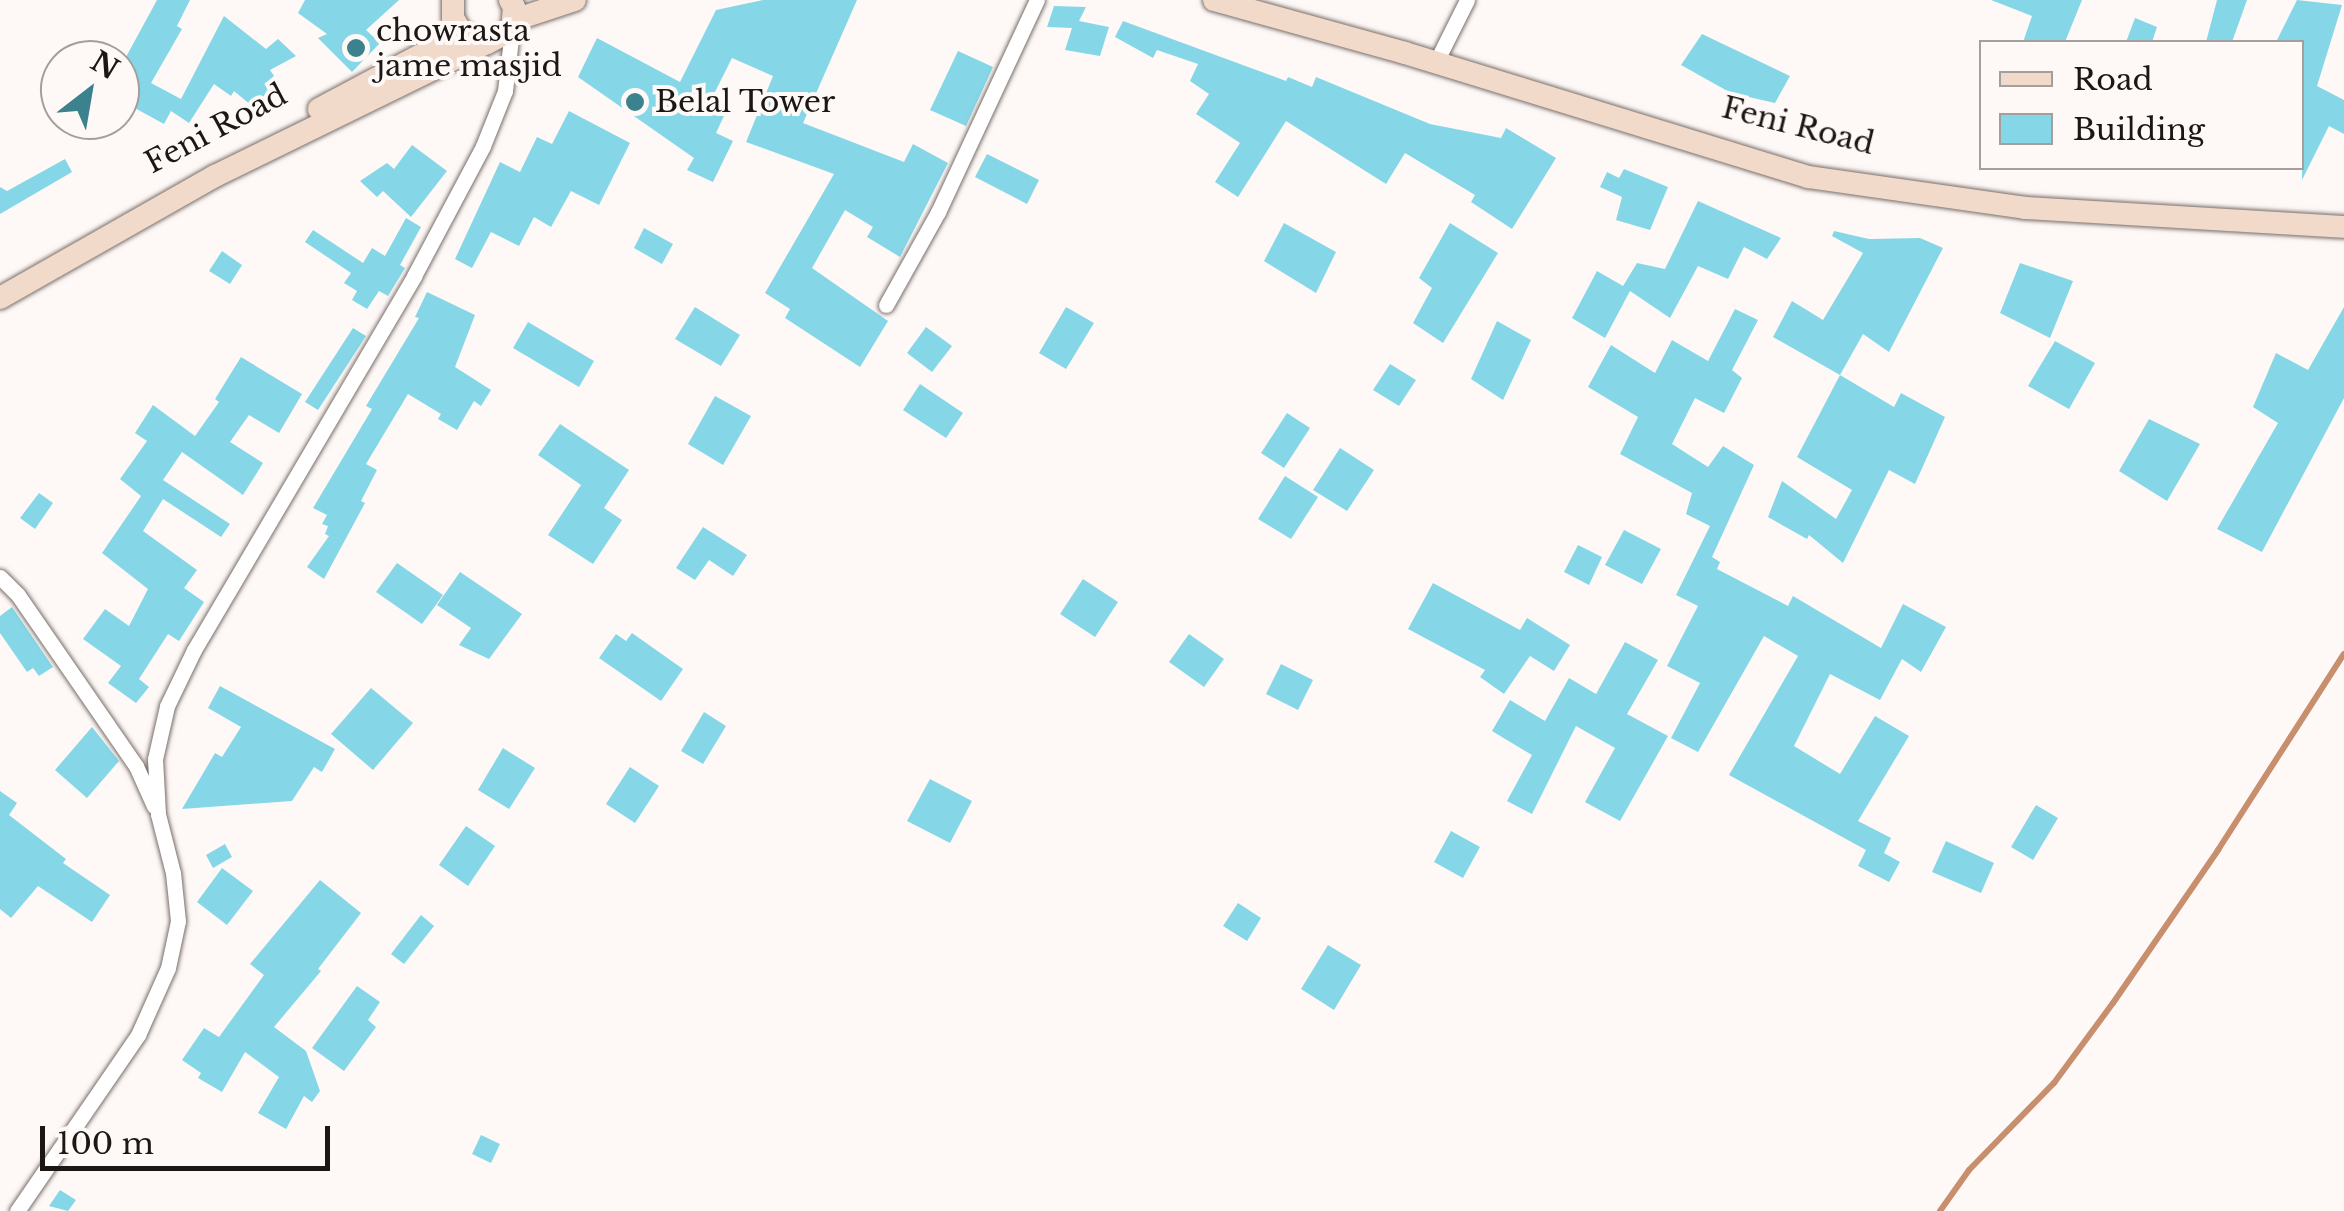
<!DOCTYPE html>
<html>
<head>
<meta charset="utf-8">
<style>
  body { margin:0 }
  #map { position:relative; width:2344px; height:1211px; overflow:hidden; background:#fef9f7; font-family:"Libre Baskerville",serif }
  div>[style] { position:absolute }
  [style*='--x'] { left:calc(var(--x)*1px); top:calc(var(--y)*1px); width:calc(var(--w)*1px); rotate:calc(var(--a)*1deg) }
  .stream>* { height:6px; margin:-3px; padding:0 3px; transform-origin:3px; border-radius:3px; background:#c78f6d }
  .building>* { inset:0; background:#85d7e7 }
  .roads { filter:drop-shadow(0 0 2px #796e69) drop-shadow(0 0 2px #796e69) }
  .minor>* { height:15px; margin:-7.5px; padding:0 7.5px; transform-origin:7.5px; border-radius:7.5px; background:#fff }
  .secondary>* { height:22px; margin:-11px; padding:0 11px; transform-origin:11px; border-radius:11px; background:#f2daca }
  .dots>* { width:28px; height:28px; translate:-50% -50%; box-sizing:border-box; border:5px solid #fef9f7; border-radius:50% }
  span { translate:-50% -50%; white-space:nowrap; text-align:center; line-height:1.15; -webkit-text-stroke:8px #fef9f7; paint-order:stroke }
  .poi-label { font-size:30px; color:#1b1714 }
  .left { translate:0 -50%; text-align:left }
  .street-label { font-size:30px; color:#1b1714 }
  .legend { position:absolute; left:1979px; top:40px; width:325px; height:130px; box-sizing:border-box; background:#fef9f7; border:2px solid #a39f9c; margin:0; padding:12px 18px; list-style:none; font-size:30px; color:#1b1714 }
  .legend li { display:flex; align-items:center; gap:20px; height:50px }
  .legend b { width:50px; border:2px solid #a39f9c }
  .north { position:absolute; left:40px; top:40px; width:100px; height:100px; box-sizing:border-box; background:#fef9f7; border:2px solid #a39f9c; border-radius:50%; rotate:31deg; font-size:28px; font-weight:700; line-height:40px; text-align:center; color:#1b1714 }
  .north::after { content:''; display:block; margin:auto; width:35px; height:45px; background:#3c818e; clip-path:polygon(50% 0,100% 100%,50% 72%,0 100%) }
  .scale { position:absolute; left:40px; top:1126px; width:290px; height:45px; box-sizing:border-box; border:5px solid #1b1714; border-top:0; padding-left:12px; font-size:30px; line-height:35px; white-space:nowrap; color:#1b1714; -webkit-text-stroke:8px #fef9f7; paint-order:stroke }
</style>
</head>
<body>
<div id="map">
  <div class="stream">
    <div style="--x:1940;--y:1211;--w:50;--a:-54.7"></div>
    <div style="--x:1969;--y:1170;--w:122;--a:-45.7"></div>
    <div style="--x:2054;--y:1083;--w:99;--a:-53.6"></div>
    <div style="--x:2113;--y:1003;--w:186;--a:-55.5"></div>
    <div style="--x:2218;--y:850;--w:233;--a:-57.3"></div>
  </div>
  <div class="building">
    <div style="clip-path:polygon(157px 0,190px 0,177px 26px,182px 29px,151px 83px,181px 99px,224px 16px,266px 49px,278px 39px,296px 56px,270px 70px,281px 86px,252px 106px,234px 91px,231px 96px,214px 84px,189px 123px,171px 111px,164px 124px,120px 100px,120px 68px)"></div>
    <div style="clip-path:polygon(305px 0,399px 0,366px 30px,380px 43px,352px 72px,318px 38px,327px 34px,298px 13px)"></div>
    <div style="clip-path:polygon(763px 0,857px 0,803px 123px,904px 162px,913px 144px,948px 163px,900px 257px,867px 237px,873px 227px,845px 210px,812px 268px,888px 321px,860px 367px,785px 318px,790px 309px,765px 293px,834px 174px,746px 142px,773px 76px,732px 58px,712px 98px,729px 105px,716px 133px,733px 141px,713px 182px,687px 170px,694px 158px,578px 77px,597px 38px,680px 82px,716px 10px)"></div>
    <div style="clip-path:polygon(1991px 0,2082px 0,2065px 42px,2023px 42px,2032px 16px)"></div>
    <div style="clip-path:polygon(2217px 0,2247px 0,2232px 42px,2206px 42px)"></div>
    <div style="clip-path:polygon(2297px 0,2342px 5px,2317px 86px,2344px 100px,2344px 134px,2329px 126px,2302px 180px,2302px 42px,2276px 42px)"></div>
    <div style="clip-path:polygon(1054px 6px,1086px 7px,1079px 21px,1109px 27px,1100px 56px,1065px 50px,1072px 28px,1047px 27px)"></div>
    <div style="clip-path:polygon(2135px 18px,2157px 27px,2152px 42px,2126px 42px)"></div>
    <div style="clip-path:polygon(1123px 21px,1286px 81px,1288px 77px,1312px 87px,1316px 77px,1430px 124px,1501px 138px,1506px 128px,1556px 158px,1512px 229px,1471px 202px,1475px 195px,1405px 153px,1386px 184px,1286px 121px,1238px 197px,1215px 182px,1240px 143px,1196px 114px,1209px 94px,1190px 81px,1198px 64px,1157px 50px,1153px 58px,1115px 37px)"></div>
    <div style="clip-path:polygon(1702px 34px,1790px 76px,1775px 103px,1731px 93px,1681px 65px)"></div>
    <div style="clip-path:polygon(958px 51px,993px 67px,966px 126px,930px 110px)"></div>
    <div style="clip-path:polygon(569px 111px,630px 143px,599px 205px,571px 191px,551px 227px,534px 217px,519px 246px,491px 232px,472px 268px,455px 259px,500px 162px,520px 172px,537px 137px,552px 144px)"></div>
    <div style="clip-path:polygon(412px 145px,447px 171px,411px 217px,383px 191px,377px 197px,360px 181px,387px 163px,394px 169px)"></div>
    <div style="clip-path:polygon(987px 154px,1039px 180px,1027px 204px,975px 177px)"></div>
    <div style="clip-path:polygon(65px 159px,72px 172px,0 214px,0 187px,7px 191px)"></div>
    <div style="clip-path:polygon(1624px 169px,1668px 187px,1650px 230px,1616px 220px,1622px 197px,1600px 187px,1607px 172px,1619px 178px)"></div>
    <div style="clip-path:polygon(1698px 201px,1781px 238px,1767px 259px,1744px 247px,1728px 279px,1698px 266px,1670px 318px,1630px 291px,1605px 338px,1572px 318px,1597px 271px,1623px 286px,1637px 263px,1665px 269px)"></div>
    <div style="clip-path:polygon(406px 218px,421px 227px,400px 265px,405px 268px,388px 296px,379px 291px,367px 309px,352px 300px,357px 291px,344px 283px,351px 273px,305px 242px,313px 230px,363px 263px,372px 248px,385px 256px)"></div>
    <div style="clip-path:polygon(1284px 223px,1336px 252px,1316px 293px,1264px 261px)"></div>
    <div style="clip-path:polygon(1450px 223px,1498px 253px,1443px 343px,1413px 323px,1432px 288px,1419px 278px)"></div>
    <div style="clip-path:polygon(644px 228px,673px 244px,662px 264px,634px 248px)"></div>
    <div style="clip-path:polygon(1834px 231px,1869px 239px,1920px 238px,1943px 248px,1889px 352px,1863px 334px,1840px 375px,1773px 337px,1792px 301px,1823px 320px,1863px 253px,1832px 236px)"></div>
    <div style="clip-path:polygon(222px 251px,242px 265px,230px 284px,209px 271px)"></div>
    <div style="clip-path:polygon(2020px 263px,2073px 281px,2050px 338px,2000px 313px)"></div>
    <div style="clip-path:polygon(427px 292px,475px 315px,455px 367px,491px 390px,481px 406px,474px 401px,457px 430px,438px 419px,441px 414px,408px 394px,366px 464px,377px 470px,361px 501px,365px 503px,324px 579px,307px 567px,329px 536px,325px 534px,328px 526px,322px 524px,327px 515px,313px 508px,372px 409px,366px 406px,419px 318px,415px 317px)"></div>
    <div style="clip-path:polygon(695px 307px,740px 335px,721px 366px,675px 339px)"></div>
    <div style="clip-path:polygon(1066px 307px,1094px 323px,1066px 369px,1039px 353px)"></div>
    <div style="clip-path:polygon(2344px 307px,2344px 398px,2262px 552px,2217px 529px,2278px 423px,2253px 407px,2276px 353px,2308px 370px)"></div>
    <div style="clip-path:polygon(1735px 309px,1758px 320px,1732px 370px,1742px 378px,1724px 413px,1695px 398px,1672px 444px,1708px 467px,1723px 446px,1754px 465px,1712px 557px,1720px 562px,1717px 569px,1788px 606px,1793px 596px,1881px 648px,1903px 604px,1946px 627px,1921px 672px,1902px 659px,1880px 700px,1830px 674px,1794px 746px,1840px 774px,1875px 716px,1909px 736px,1858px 821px,1891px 838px,1884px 853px,1900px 862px,1889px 882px,1858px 866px,1866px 850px,1729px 775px,1798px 656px,1764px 636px,1698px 752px,1671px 738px,1700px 683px,1667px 666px,1698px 606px,1676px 595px,1710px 526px,1686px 514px,1692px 493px,1620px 454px,1638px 417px,1588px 387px,1611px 345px,1655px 373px,1672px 340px,1708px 361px)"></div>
    <div style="clip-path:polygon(1497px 321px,1531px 340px,1503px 400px,1471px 379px)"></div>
    <div style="clip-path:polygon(528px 322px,594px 361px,579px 387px,513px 348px)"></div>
    <div style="clip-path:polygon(926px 327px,952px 346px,932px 372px,907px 353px)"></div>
    <div style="clip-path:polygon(353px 328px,366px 336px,318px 410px,305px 402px)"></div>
    <div style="clip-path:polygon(2055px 341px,2095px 363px,2069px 409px,2028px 386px)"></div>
    <div style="clip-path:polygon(241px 357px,302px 394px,279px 433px,249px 415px,230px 442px,263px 463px,243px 495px,182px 452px,163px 480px,230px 524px,221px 537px,163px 499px,143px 531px,197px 570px,184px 588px,204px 602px,179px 641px,168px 634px,139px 679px,149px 687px,136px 703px,108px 683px,121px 666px,83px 639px,105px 609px,129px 626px,148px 589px,102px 553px,141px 496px,120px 479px,147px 441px,135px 433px,153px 405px,195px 436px,219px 402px,215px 399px)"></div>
    <div style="clip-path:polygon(1390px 364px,1416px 380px,1399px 406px,1373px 390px)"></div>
    <div style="clip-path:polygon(1840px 375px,1894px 407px,1901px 393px,1945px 417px,1915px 484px,1889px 470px,1843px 563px,1809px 535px,1807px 539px,1768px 517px,1782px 481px,1836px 519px,1852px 490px,1797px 457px)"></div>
    <div style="clip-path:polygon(920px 384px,963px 413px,946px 438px,903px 410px)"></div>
    <div style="clip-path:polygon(715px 396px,751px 416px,723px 465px,688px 444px)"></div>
    <div style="clip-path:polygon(1287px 413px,1310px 428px,1284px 468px,1261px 453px)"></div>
    <div style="clip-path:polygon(2149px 419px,2200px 444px,2167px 501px,2119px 471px)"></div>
    <div style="clip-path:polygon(560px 424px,629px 470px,604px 508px,622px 520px,593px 564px,548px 535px,581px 485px,538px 455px)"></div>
    <div style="clip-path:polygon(1340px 448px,1374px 470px,1347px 511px,1313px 490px)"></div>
    <div style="clip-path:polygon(1285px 476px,1318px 497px,1291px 539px,1258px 519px)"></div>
    <div style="clip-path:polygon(39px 493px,53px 503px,35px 529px,20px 518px)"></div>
    <div style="clip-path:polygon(703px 527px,747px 555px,733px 576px,709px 560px,695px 580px,676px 568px)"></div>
    <div style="clip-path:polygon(1624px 530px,1661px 549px,1642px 584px,1605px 565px)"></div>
    <div style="clip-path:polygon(1578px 545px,1602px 557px,1589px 585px,1564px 572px)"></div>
    <div style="clip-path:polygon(397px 563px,443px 595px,422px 624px,376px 592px)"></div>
    <div style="clip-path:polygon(460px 572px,522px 614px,489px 659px,459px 645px,471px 628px,437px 605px)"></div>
    <div style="clip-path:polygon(1083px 579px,1118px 602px,1095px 637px,1060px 614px)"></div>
    <div style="clip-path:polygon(1433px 583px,1520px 630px,1527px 618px,1570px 645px,1554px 671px,1530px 656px,1504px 694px,1480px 677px,1485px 670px,1408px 629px)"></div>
    <div style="clip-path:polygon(12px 607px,53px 667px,39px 676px,33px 668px,27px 672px,0 633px,0 616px)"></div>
    <div style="clip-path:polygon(632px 633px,683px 669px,661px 701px,599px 658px,616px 634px,626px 641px)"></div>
    <div style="clip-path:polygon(1189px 634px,1224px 659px,1204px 687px,1169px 662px)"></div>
    <div style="clip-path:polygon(1625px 642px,1658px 660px,1627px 714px,1668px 736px,1620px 821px,1585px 802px,1615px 748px,1576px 726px,1532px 814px,1507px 801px,1532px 755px,1492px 731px,1510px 700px,1545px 721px,1569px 678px,1596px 694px)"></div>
    <div style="clip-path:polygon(1281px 664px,1313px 680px,1298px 710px,1266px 694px)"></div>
    <div style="clip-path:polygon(220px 686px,335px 749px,322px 772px,314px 767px,292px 801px,182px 809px,215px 753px,222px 757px,241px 727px,208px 708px)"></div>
    <div style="clip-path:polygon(371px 688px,413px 723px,373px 770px,331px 734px)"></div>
    <div style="clip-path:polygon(704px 712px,726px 726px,703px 764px,681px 751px)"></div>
    <div style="clip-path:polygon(92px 727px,119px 761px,87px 798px,55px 770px)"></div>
    <div style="clip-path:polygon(503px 748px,535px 768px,509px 809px,478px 790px)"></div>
    <div style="clip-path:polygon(630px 767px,659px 786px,635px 823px,606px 804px)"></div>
    <div style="clip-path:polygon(930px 779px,972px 801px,950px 843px,907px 821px)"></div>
    <div style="clip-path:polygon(0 791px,17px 803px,9px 815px,66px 859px,63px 863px,110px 895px,92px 922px,38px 886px,11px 918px,0 909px)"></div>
    <div style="clip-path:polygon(2036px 805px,2058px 818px,2033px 860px,2011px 847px)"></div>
    <div style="clip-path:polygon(466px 826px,495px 846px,468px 886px,439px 865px)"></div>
    <div style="clip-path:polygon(1451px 831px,1480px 847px,1463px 878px,1434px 862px)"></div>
    <div style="clip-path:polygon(1946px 841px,1994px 863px,1981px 893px,1932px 872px)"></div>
    <div style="clip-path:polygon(225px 844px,232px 857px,213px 868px,206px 855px)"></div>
    <div style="clip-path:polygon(222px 868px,253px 891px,227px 925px,197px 902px)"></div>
    <div style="clip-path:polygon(320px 880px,361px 913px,318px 969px,321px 971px,274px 1027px,306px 1051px,320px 1091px,312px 1102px,304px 1096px,286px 1129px,258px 1113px,279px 1077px,245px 1052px,222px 1092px,198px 1078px,201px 1073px,182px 1060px,204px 1028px,219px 1037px,264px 975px,250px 964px)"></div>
    <div style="clip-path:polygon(1238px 903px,1261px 918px,1247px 941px,1223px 926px)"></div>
    <div style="clip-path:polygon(421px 915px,434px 926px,404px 964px,391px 954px)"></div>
    <div style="clip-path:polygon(1328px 945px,1361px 965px,1334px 1010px,1301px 989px)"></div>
    <div style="clip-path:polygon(357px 986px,380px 1002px,368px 1020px,376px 1027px,344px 1071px,312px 1048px)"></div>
    <div style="clip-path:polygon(481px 1135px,500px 1144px,491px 1163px,472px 1154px)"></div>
    <div style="clip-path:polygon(60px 1190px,76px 1200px,68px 1211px,49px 1206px)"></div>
  </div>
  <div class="roads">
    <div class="minor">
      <div style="--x:1441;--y:52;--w:58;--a:-63.4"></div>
      <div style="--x:886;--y:305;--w:107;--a:-60.8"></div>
      <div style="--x:938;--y:212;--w:234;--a:-65"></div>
      <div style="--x:0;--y:577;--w:25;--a:45"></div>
      <div style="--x:18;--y:595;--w:208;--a:55.4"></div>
      <div style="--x:136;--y:766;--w:44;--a:65.8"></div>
      <div style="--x:17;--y:1211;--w:214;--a:-55.5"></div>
      <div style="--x:138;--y:1035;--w:73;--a:-65.9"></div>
      <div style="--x:168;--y:968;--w:48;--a:-78"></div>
      <div style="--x:178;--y:921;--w:48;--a:-95.9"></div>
      <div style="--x:173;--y:873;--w:61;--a:-104.3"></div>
      <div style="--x:158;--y:814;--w:55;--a:-93.1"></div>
      <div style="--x:155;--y:759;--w:54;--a:-77.2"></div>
      <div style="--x:167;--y:706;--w:62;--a:-64.3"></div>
      <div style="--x:194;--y:650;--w:434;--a:-59.5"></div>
      <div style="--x:414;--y:276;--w:147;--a:-62"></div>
      <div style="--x:483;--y:146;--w:59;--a:-68.2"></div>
      <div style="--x:505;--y:91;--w:61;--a:-83.5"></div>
    </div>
    <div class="secondary">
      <div style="--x:453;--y:0;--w:18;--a:90"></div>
      <div style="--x:453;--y:18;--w:17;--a:59"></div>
      <div style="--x:462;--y:33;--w:27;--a:22"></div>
      <div style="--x:487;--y:43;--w:28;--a:-27"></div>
      <div style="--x:512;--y:30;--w:23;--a:-85"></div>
      <div style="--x:514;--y:7;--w:8;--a:-120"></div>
      <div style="--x:1214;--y:0;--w:198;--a:15.5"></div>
      <div style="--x:1405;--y:53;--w:422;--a:17.1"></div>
      <div style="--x:1808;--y:177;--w:219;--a:8.1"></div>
      <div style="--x:2025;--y:208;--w:320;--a:3.4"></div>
      <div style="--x:514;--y:20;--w:64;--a:-18.2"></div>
      <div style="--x:319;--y:109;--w:162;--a:-28"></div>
      <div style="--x:0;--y:298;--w:247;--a:-29.6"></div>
      <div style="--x:215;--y:176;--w:303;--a:-26.1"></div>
    </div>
  </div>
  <div class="dots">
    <div style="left:356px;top:48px;background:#3c818e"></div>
    <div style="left:635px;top:102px;background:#3c818e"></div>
  </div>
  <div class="poi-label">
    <span class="left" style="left:376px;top:48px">chowrasta<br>jame masjid</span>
    <span class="left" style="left:655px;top:102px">Belal Tower</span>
  </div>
  <div class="street-label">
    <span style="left:1798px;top:126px;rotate:14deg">Feni Road</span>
    <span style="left:216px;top:129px;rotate:-28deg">Feni Road</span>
  </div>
  <ul class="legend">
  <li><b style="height:12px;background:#f2daca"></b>Road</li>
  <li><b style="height:28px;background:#85d7e7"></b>Building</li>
  </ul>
  <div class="north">N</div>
  <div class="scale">100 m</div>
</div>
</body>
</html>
